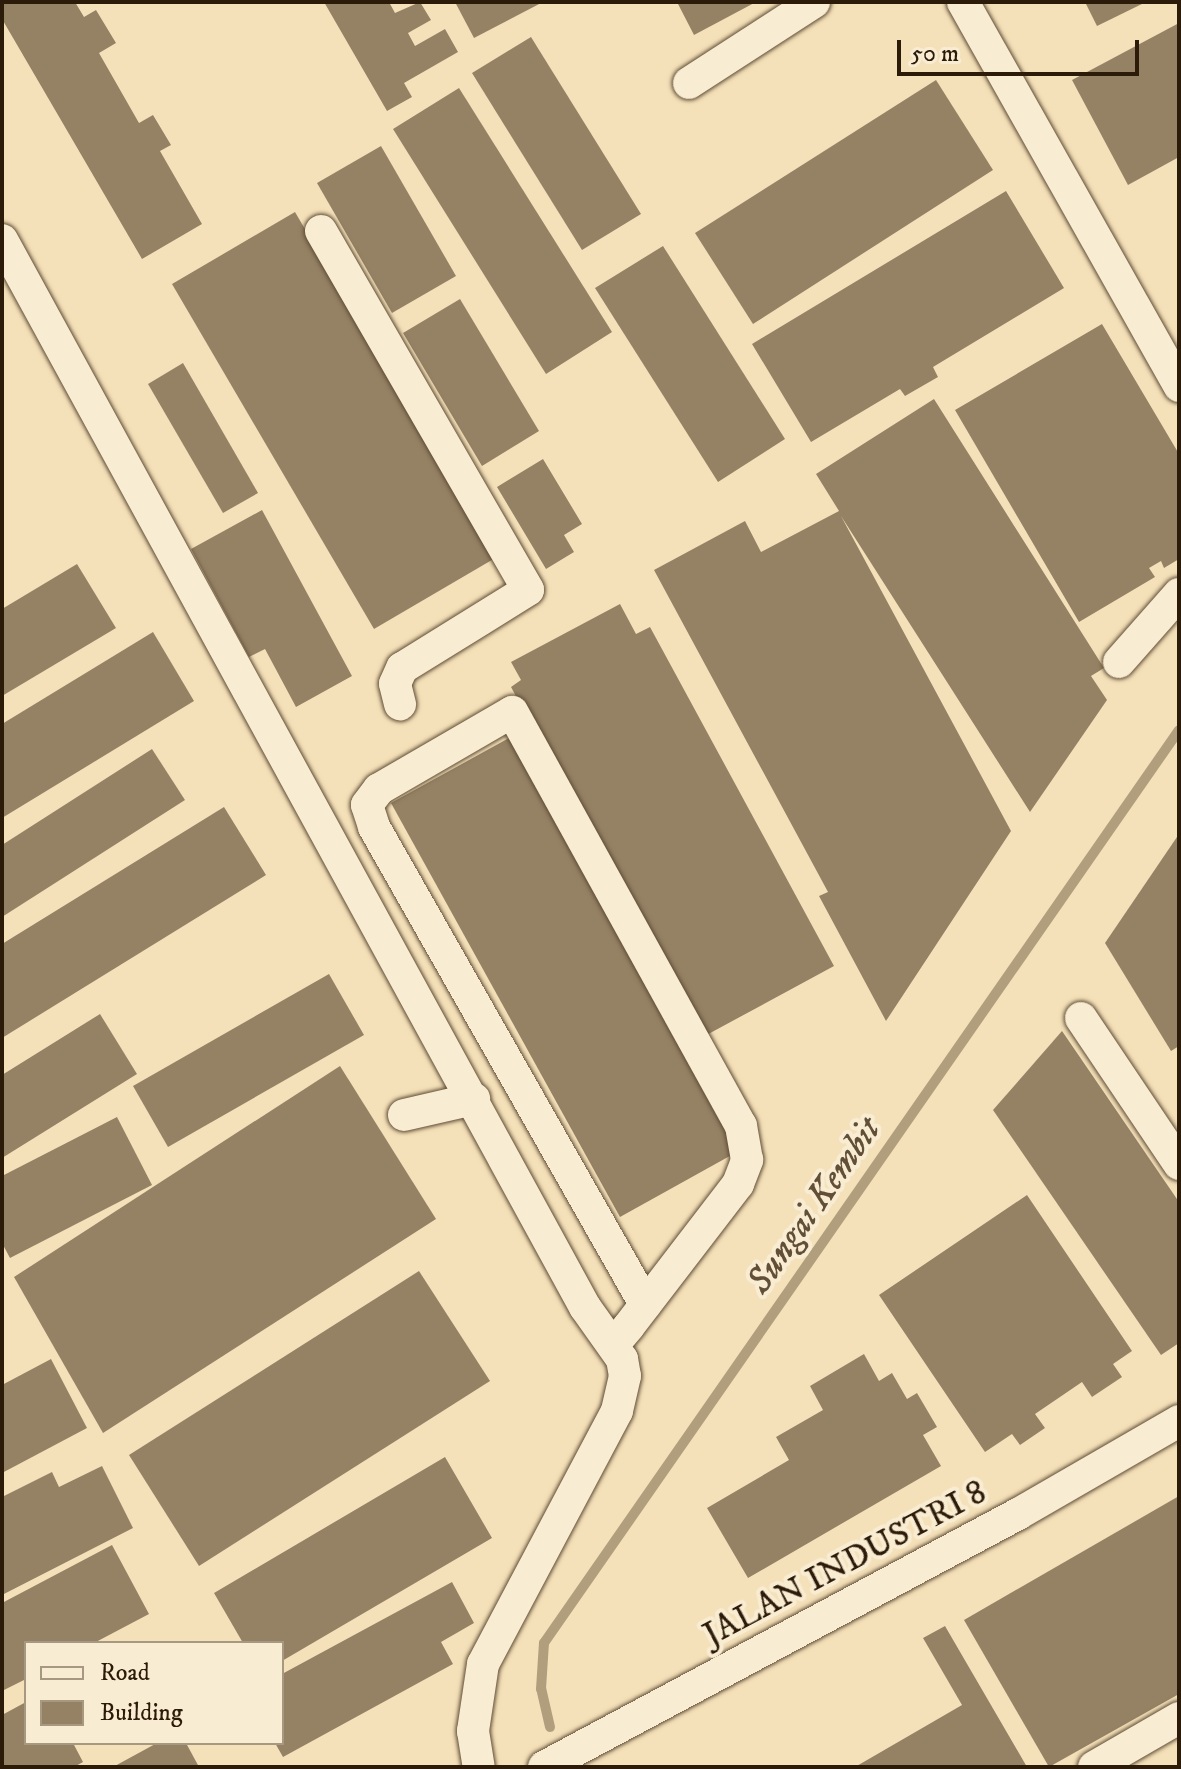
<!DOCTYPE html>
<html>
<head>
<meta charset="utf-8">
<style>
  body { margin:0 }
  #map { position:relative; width:1181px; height:1769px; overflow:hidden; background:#f5e1b9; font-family:"IM FELL DW Pica",serif }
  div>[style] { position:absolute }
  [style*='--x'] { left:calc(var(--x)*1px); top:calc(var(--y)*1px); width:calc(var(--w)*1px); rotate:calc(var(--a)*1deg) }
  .stream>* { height:10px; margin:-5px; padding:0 5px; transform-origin:5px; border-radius:5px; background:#b19e7d }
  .building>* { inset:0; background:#958265 }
  .roads { filter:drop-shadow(0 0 2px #5f4c35) drop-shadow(0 0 2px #5f4c35) }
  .minor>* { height:32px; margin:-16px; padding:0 16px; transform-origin:16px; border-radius:16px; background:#f8ecd2 }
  span { translate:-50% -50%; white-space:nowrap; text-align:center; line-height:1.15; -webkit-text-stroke:8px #f8ecd2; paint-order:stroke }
  .street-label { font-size:34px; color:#2d1b09 }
  .water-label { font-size:36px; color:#624f37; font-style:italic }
  .frame { position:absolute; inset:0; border:4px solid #2d1b09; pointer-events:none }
  .legend { position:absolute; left:24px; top:1641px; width:260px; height:104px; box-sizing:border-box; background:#f8ecd2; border:2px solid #a79882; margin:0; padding:10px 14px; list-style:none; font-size:24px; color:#2d1b09 }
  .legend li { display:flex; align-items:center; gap:16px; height:40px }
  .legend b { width:40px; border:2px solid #a79882 }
  .scale { position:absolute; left:897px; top:40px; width:242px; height:36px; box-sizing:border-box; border:4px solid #2d1b09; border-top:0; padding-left:10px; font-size:24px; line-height:28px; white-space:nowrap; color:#2d1b09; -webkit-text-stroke:6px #f8ecd2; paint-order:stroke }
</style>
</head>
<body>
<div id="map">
  <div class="stream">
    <div style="--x:550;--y:1727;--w:39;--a:-103"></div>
    <div style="--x:541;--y:1689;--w:46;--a:-86.3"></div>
    <div style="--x:544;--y:1643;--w:1112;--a:-55.18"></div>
  </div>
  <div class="building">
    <div style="clip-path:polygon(2px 2px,75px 2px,84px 17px,96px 10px,116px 43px,99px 53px,139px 123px,153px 115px,171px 145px,160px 151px,202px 224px,142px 259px,2px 19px)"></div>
    <div style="clip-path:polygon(324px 2px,389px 2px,395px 13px,420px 2px,431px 20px,408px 33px,415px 46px,445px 29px,458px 52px,404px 83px,412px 97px,387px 111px)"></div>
    <div style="clip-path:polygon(455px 2px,543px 2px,474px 38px)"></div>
    <div style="clip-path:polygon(677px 2px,756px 2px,694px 35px)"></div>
    <div style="clip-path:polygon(1085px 2px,1146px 2px,1097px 26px)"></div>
    <div style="clip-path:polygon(1179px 23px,1179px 157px,1128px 185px,1072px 80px)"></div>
    <div style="clip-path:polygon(531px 37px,641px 214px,582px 250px,472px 73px)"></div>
    <div style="clip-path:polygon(936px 80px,993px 170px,753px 324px,695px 233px)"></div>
    <div style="clip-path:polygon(459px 88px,612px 332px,546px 374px,393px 129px)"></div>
    <div style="clip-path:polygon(381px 146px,456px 276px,392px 313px,317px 183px)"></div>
    <div style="clip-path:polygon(1006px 191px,1064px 288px,933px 367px,938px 377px,905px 396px,900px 389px,811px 442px,752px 344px)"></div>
    <div style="clip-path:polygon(295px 212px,497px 557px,374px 629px,172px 284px)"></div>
    <div style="clip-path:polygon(663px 246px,785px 439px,718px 482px,595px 288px)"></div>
    <div style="clip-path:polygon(460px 299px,539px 431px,482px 466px,403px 333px)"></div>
    <div style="clip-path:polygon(1102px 324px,1179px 454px,1179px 559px,1164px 568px,1161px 561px,1149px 568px,1155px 577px,1079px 622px,955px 410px)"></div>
    <div style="clip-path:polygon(183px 363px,258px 493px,223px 513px,148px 384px)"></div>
    <div style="clip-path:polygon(934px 399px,1104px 668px,1091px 676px,1107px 700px,1030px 812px,841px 516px,1011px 831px,886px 1021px,819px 896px,828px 892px,654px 570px,745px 521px,761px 552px,839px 511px,816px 474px)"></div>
    <div style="clip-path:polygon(543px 459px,582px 524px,564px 535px,574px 552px,546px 569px,497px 487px)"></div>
    <div style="clip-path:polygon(262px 510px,352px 676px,296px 707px,265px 649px,249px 657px,191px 549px)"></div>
    <div style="clip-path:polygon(77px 564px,116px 628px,2px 696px,2px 609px)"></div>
    <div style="clip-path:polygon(620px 604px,636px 634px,650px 627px,834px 966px,701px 1038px,511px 687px,521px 680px,511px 662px)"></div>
    <div style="clip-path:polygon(153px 632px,194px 701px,2px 818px,2px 724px)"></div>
    <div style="clip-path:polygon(509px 738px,737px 1152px,620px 1217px,391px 803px)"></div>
    <div style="clip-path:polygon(152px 749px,185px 800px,2px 917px,2px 845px)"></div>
    <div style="clip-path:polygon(224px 807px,266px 875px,2px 1038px,2px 944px)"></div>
    <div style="clip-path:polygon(1179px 834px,1179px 1046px,1171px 1051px,1105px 943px)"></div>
    <div style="clip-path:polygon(329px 974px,364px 1035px,168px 1147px,133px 1086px)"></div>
    <div style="clip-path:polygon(100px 1014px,137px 1074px,2px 1158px,2px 1075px)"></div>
    <div style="clip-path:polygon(1062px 1031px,1179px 1202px,1179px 1343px,1161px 1355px,993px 1110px)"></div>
    <div style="clip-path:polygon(340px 1066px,436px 1219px,103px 1433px,14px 1277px)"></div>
    <div style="clip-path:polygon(117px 1117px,152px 1185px,10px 1258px,2px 1243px,2px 1176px)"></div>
    <div style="clip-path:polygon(1027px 1195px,1132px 1351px,1113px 1364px,1122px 1377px,1092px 1397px,1082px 1382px,1035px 1414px,1045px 1428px,1020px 1445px,1012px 1434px,985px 1452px,879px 1295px)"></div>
    <div style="clip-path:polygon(419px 1271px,490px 1381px,199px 1566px,129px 1455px)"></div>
    <div style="clip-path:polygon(864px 1354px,879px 1381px,892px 1373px,907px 1399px,917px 1393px,937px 1427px,923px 1435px,941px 1466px,748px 1578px,707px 1508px,789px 1460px,776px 1437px,823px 1410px,810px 1386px)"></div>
    <div style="clip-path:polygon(51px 1359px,87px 1428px,2px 1473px,2px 1385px)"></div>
    <div style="clip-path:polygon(445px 1457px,492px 1538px,282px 1661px,282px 1643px,243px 1643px,214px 1593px)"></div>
    <div style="clip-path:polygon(102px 1466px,133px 1528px,2px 1595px,2px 1497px,52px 1472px,59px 1487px)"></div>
    <div style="clip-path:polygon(1179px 1496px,1179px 1694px,1049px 1767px,964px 1620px)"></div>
    <div style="clip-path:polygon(112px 1545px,149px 1614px,94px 1643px,26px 1643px,26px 1679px,2px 1691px,2px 1603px)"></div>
    <div style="clip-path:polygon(452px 1582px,474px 1623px,441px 1642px,453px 1664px,283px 1757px,275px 1743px,282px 1743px,282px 1674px)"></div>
    <div style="clip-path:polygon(945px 1626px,1027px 1767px,855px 1767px,962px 1705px,923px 1638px)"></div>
    <div style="clip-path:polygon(26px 1702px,26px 1743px,73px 1743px,83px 1762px,74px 1767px,2px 1767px,2px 1715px)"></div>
    <div style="clip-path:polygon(157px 1743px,186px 1743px,199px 1767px,113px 1767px)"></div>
  </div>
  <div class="roads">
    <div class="minor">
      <div style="--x:963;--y:2;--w:441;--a:60.6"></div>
      <div style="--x:689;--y:83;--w:149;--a:-32.9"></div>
      <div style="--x:321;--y:231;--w:414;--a:60"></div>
      <div style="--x:528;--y:590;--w:148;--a:148.2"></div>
      <div style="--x:402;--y:668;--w:17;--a:114"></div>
      <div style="--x:395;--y:684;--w:21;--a:76"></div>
      <div style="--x:2;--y:240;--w:1216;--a:61.35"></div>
      <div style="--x:585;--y:1307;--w:64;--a:54.6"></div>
      <div style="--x:622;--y:1359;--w:17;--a:80"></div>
      <div style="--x:625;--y:1376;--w:36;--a:103"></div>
      <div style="--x:617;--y:1411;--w:286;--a:117.9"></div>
      <div style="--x:483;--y:1664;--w:68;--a:98.5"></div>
      <div style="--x:473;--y:1731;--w:36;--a:81"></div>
      <div style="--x:1119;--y:662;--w:91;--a:-48.6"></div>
      <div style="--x:1081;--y:1018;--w:176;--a:56.1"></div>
      <div style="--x:404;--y:1115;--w:72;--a:-12.9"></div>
      <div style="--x:614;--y:1344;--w:23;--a:-50"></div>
      <div style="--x:629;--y:1326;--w:179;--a:-52.5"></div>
      <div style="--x:738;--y:1184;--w:26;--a:-69"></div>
      <div style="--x:747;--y:1160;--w:35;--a:-100"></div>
      <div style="--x:741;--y:1126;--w:473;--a:-118.9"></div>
      <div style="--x:512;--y:712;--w:154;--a:149.9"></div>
      <div style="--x:379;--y:789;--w:20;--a:127"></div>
      <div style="--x:367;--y:805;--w:23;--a:72"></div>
      <div style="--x:374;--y:827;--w:549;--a:60.4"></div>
      <div style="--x:544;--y:1767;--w:537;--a:-28.09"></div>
      <div style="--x:1018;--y:1514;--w:186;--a:-30"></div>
      <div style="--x:1094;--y:1767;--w:98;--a:-30"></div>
    </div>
  </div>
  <div class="street-label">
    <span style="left:845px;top:1564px;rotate:-28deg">JALAN INDUSTRI 8</span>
  </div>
  <div class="water-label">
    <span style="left:814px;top:1206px;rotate:-55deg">Sungai Kembit</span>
  </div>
  <div class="frame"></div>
  <ul class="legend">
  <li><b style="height:10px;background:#f8ecd2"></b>Road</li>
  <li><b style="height:22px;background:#958265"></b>Building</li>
  </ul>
  <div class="scale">50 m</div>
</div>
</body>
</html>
